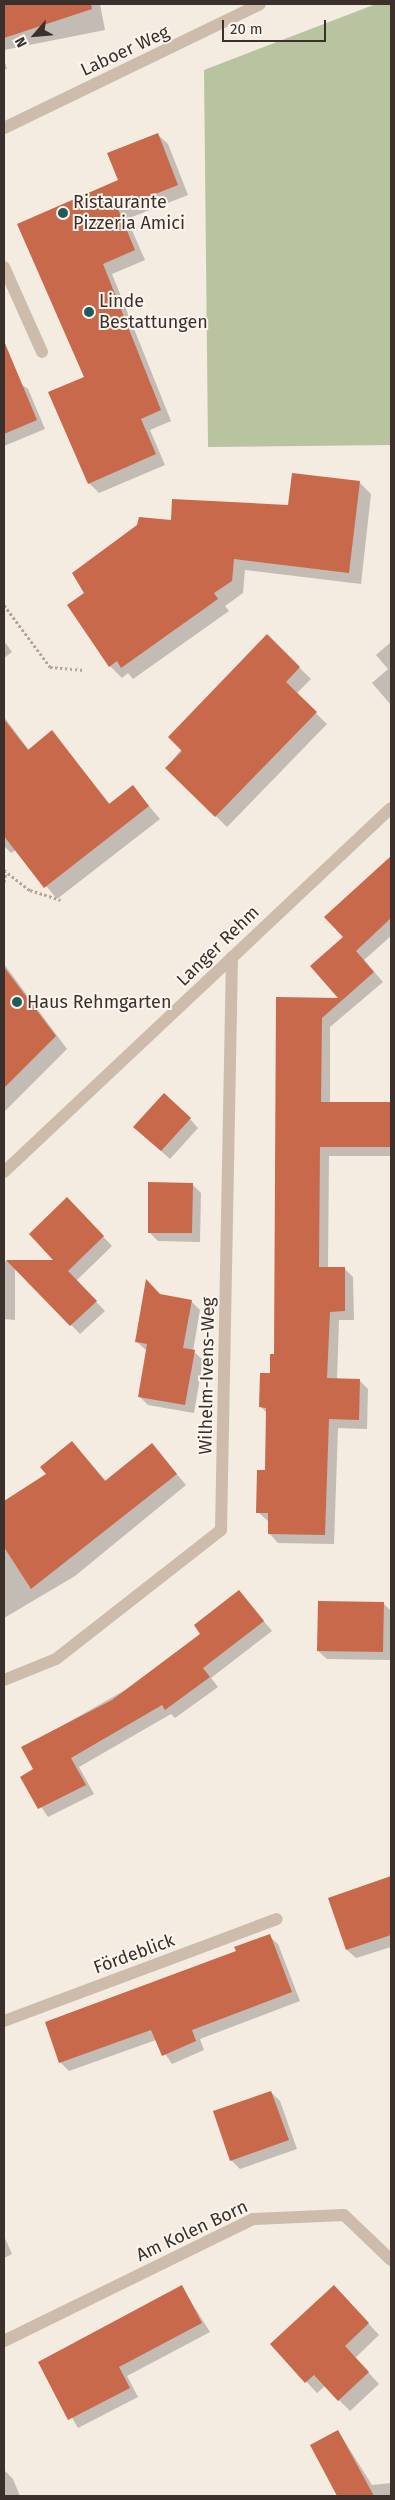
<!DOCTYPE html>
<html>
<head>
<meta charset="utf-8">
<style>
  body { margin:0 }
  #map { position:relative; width:395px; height:2500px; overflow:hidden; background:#f4ebe1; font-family:"Fira Sans",sans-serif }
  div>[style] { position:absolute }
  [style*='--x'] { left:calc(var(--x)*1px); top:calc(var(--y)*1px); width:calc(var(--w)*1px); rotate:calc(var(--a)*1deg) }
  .green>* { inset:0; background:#b8c4a0 }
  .shadow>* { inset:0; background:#0003 }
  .building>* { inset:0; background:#c8694b }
  .path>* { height:3px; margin-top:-1.5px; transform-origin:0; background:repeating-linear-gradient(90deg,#b9a596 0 2.5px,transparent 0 5px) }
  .service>* { height:12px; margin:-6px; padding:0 6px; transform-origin:6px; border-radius:6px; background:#cdbbac }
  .minor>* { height:12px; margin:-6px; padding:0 6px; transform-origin:6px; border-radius:6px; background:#cdbbac }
  .dots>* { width:14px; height:14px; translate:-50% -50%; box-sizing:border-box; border:2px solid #fbf5ee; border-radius:50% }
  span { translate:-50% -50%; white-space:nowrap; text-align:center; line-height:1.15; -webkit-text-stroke:4px #fbf5ee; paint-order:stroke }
  .street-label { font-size:18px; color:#3b302b }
  .poi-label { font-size:18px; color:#3b302b }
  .left { translate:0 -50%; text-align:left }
  .frame { position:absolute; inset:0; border:5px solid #3b302b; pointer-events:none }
  .north { position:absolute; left:10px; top:10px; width:50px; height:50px; -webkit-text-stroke:4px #fbf5ee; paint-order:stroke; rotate:243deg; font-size:14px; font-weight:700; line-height:20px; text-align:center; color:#3b302b }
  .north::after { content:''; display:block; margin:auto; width:18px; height:22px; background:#3b302b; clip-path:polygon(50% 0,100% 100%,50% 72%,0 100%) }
  .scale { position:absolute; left:222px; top:20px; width:104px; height:22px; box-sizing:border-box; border:2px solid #3b302b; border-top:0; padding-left:6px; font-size:15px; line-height:18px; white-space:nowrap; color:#3b302b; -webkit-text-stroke:4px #fbf5ee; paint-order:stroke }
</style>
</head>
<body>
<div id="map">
  <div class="green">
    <div style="clip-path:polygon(376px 4px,391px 4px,391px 445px,208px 447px,204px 70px)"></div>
  </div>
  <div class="shadow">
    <div style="clip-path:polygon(4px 4px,100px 4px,105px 30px,4px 50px)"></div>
    <div style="clip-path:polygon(4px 59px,7px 69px,4px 70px)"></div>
    <div style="clip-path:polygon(157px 134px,168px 144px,188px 195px,127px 219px,145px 260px,112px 274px,171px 421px,150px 430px,165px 465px,99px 493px,89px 483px,85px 378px,19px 224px,120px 181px)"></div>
    <div style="clip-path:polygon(4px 372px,28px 389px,45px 429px,4px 446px)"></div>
    <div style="clip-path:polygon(359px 482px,371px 494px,361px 584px,245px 570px,243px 593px,225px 606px,229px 611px,133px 679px,128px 673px,122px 678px,110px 666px,86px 593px,139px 526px,289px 506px)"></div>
    <div style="clip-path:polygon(267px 636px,311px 679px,296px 694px,327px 724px,227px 827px,167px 768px)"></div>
    <div style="clip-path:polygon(4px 641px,12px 652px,4px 658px)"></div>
    <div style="clip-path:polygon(391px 642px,391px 705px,372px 683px,388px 669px,376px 655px)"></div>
    <div style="clip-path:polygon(4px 717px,29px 750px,52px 732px,110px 804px,133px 787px,160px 819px,57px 899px,16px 850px,11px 853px,4px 846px)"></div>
    <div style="clip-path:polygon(391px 857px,391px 936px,364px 960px,383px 982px,330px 1027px,330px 1103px,391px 1103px,391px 1156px,329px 1156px,328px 1268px,344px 1268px,353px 1277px,354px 1320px,339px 1320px,337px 1379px,359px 1380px,368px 1389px,367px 1429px,338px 1428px,334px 1544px,278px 1543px,269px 1533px,269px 1522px,258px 1512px,266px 1472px,267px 1413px,261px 1407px,275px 1355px,277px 998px,341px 999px,345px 937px,326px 917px)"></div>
    <div style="clip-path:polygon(4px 964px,67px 1049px,4px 1112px)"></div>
    <div style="clip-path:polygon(190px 1119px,198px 1128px,170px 1159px,144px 1136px)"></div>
    <div style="clip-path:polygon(192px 1184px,201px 1193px,200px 1242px,158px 1241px,149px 1232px)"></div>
    <div style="clip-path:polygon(67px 1199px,112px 1246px,76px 1281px,105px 1311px,80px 1334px,15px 1267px,15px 1320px,4px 1319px,4px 1261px,56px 1262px)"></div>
    <div style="clip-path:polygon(160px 1295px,191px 1301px,200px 1310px,193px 1351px,203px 1360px,194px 1413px,148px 1405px,139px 1396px,147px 1351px,136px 1341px)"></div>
    <div style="clip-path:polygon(72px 1442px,106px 1481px,152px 1445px,186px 1485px,75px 1576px,4px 1618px,4px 1502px,47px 1474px)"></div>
    <div style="clip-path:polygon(239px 1591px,272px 1631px,211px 1678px,218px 1687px,175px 1718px,171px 1714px,79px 1767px,94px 1794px,48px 1817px,22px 1778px,34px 1769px,23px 1748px,134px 1685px,202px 1634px)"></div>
    <div style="clip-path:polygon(383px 1603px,391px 1611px,391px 1660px,327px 1659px,318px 1651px)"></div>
    <div style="clip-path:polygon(391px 1877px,391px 1947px,356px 1958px,347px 1950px,329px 1898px)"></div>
    <div style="clip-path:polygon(269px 1936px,278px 1944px,300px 2001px,200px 2039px,204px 2050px,172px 2064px,156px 2040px,69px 2071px,60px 2062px)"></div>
    <div style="clip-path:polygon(271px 2092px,280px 2101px,297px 2149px,240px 2169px,231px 2160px)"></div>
    <div style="clip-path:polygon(4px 2236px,12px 2254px,4px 2258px)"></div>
    <div style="clip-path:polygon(182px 2287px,210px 2332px,127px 2376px,138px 2397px,78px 2428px,40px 2362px)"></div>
    <div style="clip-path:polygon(345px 2298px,379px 2335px,355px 2358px,379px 2384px,350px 2411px,325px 2386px,317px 2393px,271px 2344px)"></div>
    <div style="clip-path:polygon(338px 2431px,372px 2485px,391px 2483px,391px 2496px,339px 2496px,312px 2445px)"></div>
    <div style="clip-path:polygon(4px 2470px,13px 2479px,20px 2496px,4px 2496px)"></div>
  </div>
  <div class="building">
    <div style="clip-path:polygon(4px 4px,91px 4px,92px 9px,4px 38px)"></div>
    <div style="clip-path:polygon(158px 133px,178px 185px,118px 209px,135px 250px,103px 264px,161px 410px,141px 419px,156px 454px,88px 484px,48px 392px,84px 377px,17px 224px,118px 180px,107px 153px)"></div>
    <div style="clip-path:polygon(4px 341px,37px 420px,4px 434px)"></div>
    <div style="clip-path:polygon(292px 473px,360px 481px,349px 573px,234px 559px,232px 581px,214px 593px,218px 599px,121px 668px,117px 661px,109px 667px,67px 605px,84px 593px,72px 573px,137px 525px,139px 517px,171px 520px,172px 499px,288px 505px)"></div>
    <div style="clip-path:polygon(267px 634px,300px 667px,286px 682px,317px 712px,215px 817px,165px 768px,182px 751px,168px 737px)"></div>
    <div style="clip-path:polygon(4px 719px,28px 750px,52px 730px,109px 804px,133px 785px,149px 806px,44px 888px,4px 836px)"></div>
    <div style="clip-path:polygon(391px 856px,391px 918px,356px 951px,374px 972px,322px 1018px,321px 1102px,391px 1102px,391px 1147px,320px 1147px,319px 1267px,345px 1267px,345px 1311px,330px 1312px,327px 1378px,360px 1379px,359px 1420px,329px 1419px,325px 1535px,268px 1534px,268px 1513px,256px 1513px,257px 1470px,265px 1470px,266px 1408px,259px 1407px,260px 1373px,270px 1373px,270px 1354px,274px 1354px,276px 997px,338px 998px,310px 966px,343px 937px,324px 917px)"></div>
    <div style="clip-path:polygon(4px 967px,56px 1036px,4px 1088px)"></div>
    <div style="clip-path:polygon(164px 1093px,191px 1118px,161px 1151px,133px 1127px)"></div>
    <div style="clip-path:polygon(148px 1182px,193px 1183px,192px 1233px,148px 1233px)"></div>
    <div style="clip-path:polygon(67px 1197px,104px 1236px,68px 1271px,97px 1301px,70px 1326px,6px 1260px,53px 1260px,29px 1234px)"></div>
    <div style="clip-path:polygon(146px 1279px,160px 1294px,192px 1300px,183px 1348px,195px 1350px,185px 1405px,138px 1397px,147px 1344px,135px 1342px)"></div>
    <div style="clip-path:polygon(72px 1441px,105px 1481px,152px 1443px,177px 1474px,31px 1589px,4px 1547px,4px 1501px,46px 1474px,40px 1467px)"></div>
    <div style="clip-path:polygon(239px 1590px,264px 1621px,203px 1668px,210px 1677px,165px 1710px,162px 1705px,71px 1758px,86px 1785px,38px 1809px,20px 1777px,33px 1769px,21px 1747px,112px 1700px,200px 1634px,194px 1625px)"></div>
    <div style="clip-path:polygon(318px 1601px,384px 1602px,383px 1652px,317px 1651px)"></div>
    <div style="clip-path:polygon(391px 1876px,391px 1935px,346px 1950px,328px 1898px)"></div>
    <div style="clip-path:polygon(270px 1934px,292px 1992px,192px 2030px,196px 2041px,162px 2056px,151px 2030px,59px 2063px,45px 2022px,236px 1951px,234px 1947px)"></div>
    <div style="clip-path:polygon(271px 2091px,289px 2140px,230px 2161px,213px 2111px)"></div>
    <div style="clip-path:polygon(182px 2285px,202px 2323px,119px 2367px,130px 2388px,68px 2420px,38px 2362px)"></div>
    <div style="clip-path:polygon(334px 2285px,369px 2323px,345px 2346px,369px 2372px,338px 2401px,314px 2375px,305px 2383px,270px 2344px)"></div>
    <div style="clip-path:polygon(338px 2430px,374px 2496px,337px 2496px,310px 2445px)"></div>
  </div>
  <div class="path">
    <div style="--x:4;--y:605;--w:77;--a:53.4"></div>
    <div style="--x:50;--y:667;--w:34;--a:5"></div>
    <div style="--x:4;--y:870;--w:33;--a:38"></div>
    <div style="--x:30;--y:890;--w:32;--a:18"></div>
    <div style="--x:4;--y:882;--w:10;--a:-79"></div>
  </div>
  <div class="service">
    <div style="--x:4;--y:267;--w:93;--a:65.9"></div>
    <div style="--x:4;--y:2021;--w:291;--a:-20.5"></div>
  </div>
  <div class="minor">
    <div style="--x:4;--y:128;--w:284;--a:-25.8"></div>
    <div style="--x:4;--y:1172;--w:531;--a:-43.25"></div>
    <div style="--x:4;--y:1680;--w:56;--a:-22"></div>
    <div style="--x:56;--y:1659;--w:209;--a:-38"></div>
    <div style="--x:221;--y:1530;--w:573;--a:-88.9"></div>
    <div style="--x:4;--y:2341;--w:277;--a:-26.1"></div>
    <div style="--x:253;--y:2219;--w:91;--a:-2.5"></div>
    <div style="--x:344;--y:2215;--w:65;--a:43.8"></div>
  </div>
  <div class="dots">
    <div style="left:63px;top:213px;background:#1f5a5e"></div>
    <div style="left:89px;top:312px;background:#1f5a5e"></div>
    <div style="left:17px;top:1002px;background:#1f5a5e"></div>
  </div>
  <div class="street-label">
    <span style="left:125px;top:51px;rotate:-25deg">Laboer Weg</span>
    <span style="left:218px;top:946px;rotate:-44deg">Langer Rehm</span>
    <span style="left:207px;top:1376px;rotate:-89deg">Wilhelm-Ivens-Weg</span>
    <span style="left:134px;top:1954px;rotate:-20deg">Fördeblick</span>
    <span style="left:192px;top:2231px;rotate:-25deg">Am Kolen Born</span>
  </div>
  <div class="poi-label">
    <span class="left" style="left:73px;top:213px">Ristaurante<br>Pizzeria Amici</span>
    <span class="left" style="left:99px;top:312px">Linde<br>Bestattungen</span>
    <span class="left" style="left:27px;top:1002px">Haus Rehmgarten</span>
  </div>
  <div class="frame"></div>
  <div class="north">N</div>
  <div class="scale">20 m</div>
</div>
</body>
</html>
